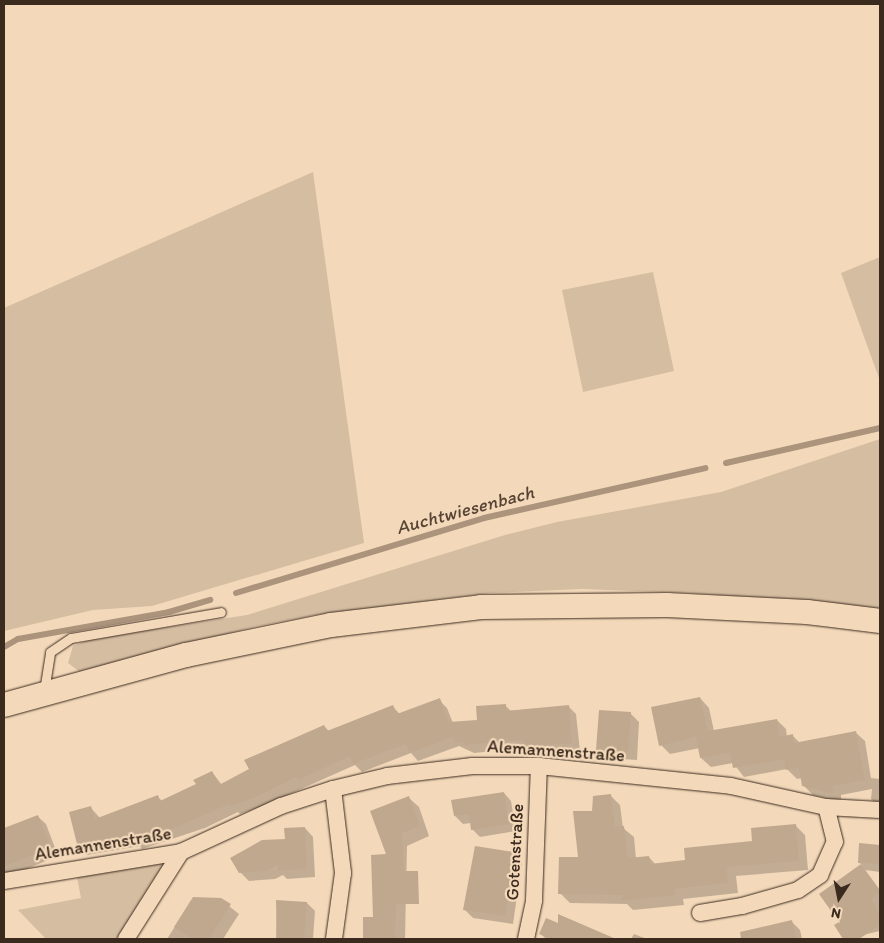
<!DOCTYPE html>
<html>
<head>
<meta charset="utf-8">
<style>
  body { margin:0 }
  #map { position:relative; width:884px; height:943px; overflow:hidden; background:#f3d9ba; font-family:Itim,sans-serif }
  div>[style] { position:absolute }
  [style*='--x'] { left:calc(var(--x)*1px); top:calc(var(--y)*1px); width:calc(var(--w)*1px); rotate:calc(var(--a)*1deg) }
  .green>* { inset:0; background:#d5bda1 }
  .shadow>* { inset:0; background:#0003 }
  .stream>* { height:6px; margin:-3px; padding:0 3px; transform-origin:3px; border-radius:3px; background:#ab937c }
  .building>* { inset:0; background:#c0a88f }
  .roads { filter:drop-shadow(0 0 1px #3b2a1e) drop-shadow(0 0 1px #3b2a1e) }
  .lane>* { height:9px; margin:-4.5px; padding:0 4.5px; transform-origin:4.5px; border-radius:4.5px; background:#f3d9ba }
  .street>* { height:16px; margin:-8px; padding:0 8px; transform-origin:8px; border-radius:8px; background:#f3d9ba }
  .secondary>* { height:24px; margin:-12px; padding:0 12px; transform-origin:12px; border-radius:12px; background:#f3d9ba }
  span { translate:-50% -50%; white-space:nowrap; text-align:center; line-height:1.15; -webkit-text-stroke:4.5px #f3d9ba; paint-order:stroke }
  .street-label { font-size:18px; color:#3b2a1e }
  .water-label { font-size:19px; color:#574436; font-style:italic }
  .frame { position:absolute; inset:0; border:5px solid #3b2a1e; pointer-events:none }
  .north { position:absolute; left:814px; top:873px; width:50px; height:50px; -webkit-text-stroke:4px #f3d9ba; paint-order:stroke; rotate:191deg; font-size:14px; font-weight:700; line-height:20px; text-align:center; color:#3b2a1e }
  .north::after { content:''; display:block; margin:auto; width:18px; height:22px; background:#3b2a1e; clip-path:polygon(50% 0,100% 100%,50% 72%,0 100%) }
</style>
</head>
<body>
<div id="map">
  <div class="green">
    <div style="clip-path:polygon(313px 172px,364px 543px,152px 606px,93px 610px,4px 631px,4px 308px)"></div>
    <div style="clip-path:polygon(880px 257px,880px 381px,841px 273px)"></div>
    <div style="clip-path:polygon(653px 272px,674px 371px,583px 392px,562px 290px)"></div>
    <div style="clip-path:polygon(880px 439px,880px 611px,794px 600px,687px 593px,582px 589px,491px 593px,315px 615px,253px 627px,80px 672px,68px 663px,73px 646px,91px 639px,247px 615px,505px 535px,557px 522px,721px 492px)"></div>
    <div style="clip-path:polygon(181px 852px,126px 939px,46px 939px,18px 910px,81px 898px,75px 867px)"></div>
  </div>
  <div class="shadow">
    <div style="clip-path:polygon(700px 698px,709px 708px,714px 731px,777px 720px,786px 729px,787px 737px,793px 736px,800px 743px,855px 732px,865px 741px,871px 778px,880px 779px,880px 807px,871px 799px,872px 789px,841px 795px,841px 802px,813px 795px,803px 785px,802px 778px,797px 779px,787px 769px,744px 777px,733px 763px,711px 767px,701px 758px,700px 748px,670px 754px,661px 745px)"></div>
    <div style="clip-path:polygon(439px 700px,447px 708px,453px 723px,479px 721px,505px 705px,511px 711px,568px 706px,576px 714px,580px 751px,533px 755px,527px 748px,474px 753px,459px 746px,418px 761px,411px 753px,362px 772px,355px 765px,265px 805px,240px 814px,238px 812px,205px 828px,142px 849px,140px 846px,87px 855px,79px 847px,91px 808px,100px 818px,157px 796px,163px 802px,197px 784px,212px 772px,222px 785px,251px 770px,246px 760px,324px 726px,329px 731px,392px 706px,400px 714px)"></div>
    <div style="clip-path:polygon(631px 714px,639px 722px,637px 760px,606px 758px,598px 749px)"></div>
    <div style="clip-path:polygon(504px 793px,511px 801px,516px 831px,480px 837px,472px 829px,471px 823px,463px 824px,455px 816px)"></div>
    <div style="clip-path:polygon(611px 796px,620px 805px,623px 828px,634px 837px,636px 859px,649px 857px,656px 865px,686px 861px,753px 842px,795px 825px,805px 835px,808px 870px,736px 876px,738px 893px,683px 899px,684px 905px,633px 910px,627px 904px,570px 903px,560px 893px,579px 858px,593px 812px)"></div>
    <div style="clip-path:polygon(409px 798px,419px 807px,429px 836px,407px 846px,405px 939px,359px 939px,364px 939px,364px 918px,375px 918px,388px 856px)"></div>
    <div style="clip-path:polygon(37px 816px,46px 824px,58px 856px,9px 876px,4px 871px,4px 829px)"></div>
    <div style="clip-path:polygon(305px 828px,313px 837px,315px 877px,287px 879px,283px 875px,275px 879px,249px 881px,240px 872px)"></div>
    <div style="clip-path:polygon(860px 845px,880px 846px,880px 872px,865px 870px,880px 890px,880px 931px,854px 937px,821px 894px,862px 865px,859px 862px)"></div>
    <div style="clip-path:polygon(513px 853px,522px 861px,513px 924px,473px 918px,464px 909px)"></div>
    <div style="clip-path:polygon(193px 898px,220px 899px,239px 914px,223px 939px,167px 939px)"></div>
    <div style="clip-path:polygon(277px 902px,307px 903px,315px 911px,313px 939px,276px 939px)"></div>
    <div style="clip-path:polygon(559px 916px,613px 939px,546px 939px,541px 934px,559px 924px)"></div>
    <div style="clip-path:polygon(792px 922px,800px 930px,802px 939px,768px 939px,765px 928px)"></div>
    <div style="clip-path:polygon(634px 934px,647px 939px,631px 939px)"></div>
  </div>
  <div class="stream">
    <div style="--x:726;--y:463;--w:158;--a:-12.8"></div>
    <div style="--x:236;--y:593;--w:259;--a:-16.8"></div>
    <div style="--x:484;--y:518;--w:227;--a:-12.7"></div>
    <div style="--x:4;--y:647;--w:16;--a:-30"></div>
    <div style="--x:18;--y:639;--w:153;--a:-10.1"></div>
    <div style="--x:169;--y:612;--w:43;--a:-16.3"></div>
  </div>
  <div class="building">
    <div style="clip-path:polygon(700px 697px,708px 731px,777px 719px,780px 737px,793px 734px,794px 743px,856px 731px,865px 780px,832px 786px,833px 793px,802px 786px,799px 768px,786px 770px,784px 759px,733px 768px,730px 753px,700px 758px,696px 737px,659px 746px,651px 707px)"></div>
    <div style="clip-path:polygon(440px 698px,449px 722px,477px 720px,476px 706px,506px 704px,506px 711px,569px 705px,572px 743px,524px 747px,523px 740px,465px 745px,464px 742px,455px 743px,454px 737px,409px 753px,406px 744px,353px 764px,350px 756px,298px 780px,296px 777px,256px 797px,231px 806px,229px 804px,167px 831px,166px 829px,133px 841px,132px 838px,102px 845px,101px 841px,78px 848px,69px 812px,91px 806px,95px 819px,158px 795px,160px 801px,196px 784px,193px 780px,212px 771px,219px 785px,249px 769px,244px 760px,324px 725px,327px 731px,393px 705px,397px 714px)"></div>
    <div style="clip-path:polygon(599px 710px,631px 712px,628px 752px,596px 750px)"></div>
    <div style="clip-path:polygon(504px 792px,509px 824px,471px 830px,469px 814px,454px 816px,451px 800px)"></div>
    <div style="clip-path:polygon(611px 794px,615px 827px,624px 826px,628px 858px,649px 856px,650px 864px,685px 860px,684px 848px,752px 841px,751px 828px,796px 824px,799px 861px,727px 867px,728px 883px,674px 889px,675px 895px,622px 901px,622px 895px,558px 894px,559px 857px,578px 857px,573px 811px,592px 811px,593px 796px)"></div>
    <div style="clip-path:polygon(409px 796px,420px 826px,402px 833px,404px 871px,418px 871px,419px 904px,396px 904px,395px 939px,363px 939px,363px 917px,373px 917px,371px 855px,386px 854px,370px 811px)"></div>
    <div style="clip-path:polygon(38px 815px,51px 848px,4px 866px,4px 828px)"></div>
    <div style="clip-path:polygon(305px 827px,307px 869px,278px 871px,278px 865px,266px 871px,239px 873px,230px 858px,262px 840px,285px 839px,284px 828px)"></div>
    <div style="clip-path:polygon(859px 843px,880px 845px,880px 864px,858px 863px)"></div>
    <div style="clip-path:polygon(475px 846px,514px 852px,505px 916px,463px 910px)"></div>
    <div style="clip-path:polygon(861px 864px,880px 891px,871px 900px,880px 914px,880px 925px,859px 939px,843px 939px,834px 925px,839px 922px,819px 894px)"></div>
    <div style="clip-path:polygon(193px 897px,221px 898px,231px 904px,209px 939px,193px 939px,174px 927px)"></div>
    <div style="clip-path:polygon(276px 900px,307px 902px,304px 939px,277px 939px)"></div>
    <div style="clip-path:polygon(558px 914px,616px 939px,551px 939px,539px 934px,546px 918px,558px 923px)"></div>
    <div style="clip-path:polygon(792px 920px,796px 939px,741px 939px,740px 932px)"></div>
  </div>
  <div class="roads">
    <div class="lane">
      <div style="--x:44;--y:691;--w:39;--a:-81"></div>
      <div style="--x:50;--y:652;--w:25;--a:-34"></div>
      <div style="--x:71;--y:638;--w:152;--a:-9.8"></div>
    </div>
    <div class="street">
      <div style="--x:333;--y:789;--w:85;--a:83.2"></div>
      <div style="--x:343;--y:873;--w:67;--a:97.8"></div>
      <div style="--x:4;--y:881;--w:179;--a:-9.3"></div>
      <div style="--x:181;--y:852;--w:110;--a:-24.7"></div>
      <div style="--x:281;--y:806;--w:55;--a:-18.1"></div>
      <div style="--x:333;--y:789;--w:56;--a:-13.5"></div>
      <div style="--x:387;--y:776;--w:86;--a:-6.7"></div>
      <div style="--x:472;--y:766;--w:67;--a:0"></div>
      <div style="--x:539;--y:766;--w:193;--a:5.9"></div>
      <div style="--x:731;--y:786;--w:97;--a:12.5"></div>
      <div style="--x:826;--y:807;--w:54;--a:3.2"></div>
      <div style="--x:700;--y:913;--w:43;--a:-9.5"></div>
      <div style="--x:742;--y:906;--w:58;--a:-15.9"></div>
      <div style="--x:798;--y:890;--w:27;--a:-34"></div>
      <div style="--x:820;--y:875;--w:36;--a:-66"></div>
      <div style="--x:835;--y:842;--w:36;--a:-104"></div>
      <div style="--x:126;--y:939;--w:103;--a:-57.7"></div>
      <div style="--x:526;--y:939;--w:40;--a:-78"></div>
      <div style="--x:534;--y:900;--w:134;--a:-87.9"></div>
    </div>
    <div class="secondary">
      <div style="--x:4;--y:705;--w:189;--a:-15.4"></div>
      <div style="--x:186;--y:655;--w:148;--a:-11.7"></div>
      <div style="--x:331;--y:625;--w:151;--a:-6.8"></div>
      <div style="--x:481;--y:607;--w:186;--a:-0.6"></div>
      <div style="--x:667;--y:605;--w:140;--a:2.9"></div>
      <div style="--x:807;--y:612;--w:74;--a:7"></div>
    </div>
  </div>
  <div class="street-label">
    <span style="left:556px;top:751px;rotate:4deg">Alemannenstraße</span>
    <span style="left:103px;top:844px;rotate:-9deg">Alemannenstraße</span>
    <span style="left:515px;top:852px;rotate:-87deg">Gotenstraße</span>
  </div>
  <div class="water-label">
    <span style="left:465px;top:510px;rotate:-15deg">Auchtwiesenbach</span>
  </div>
  <div class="frame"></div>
  <div class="north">N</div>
</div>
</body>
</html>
